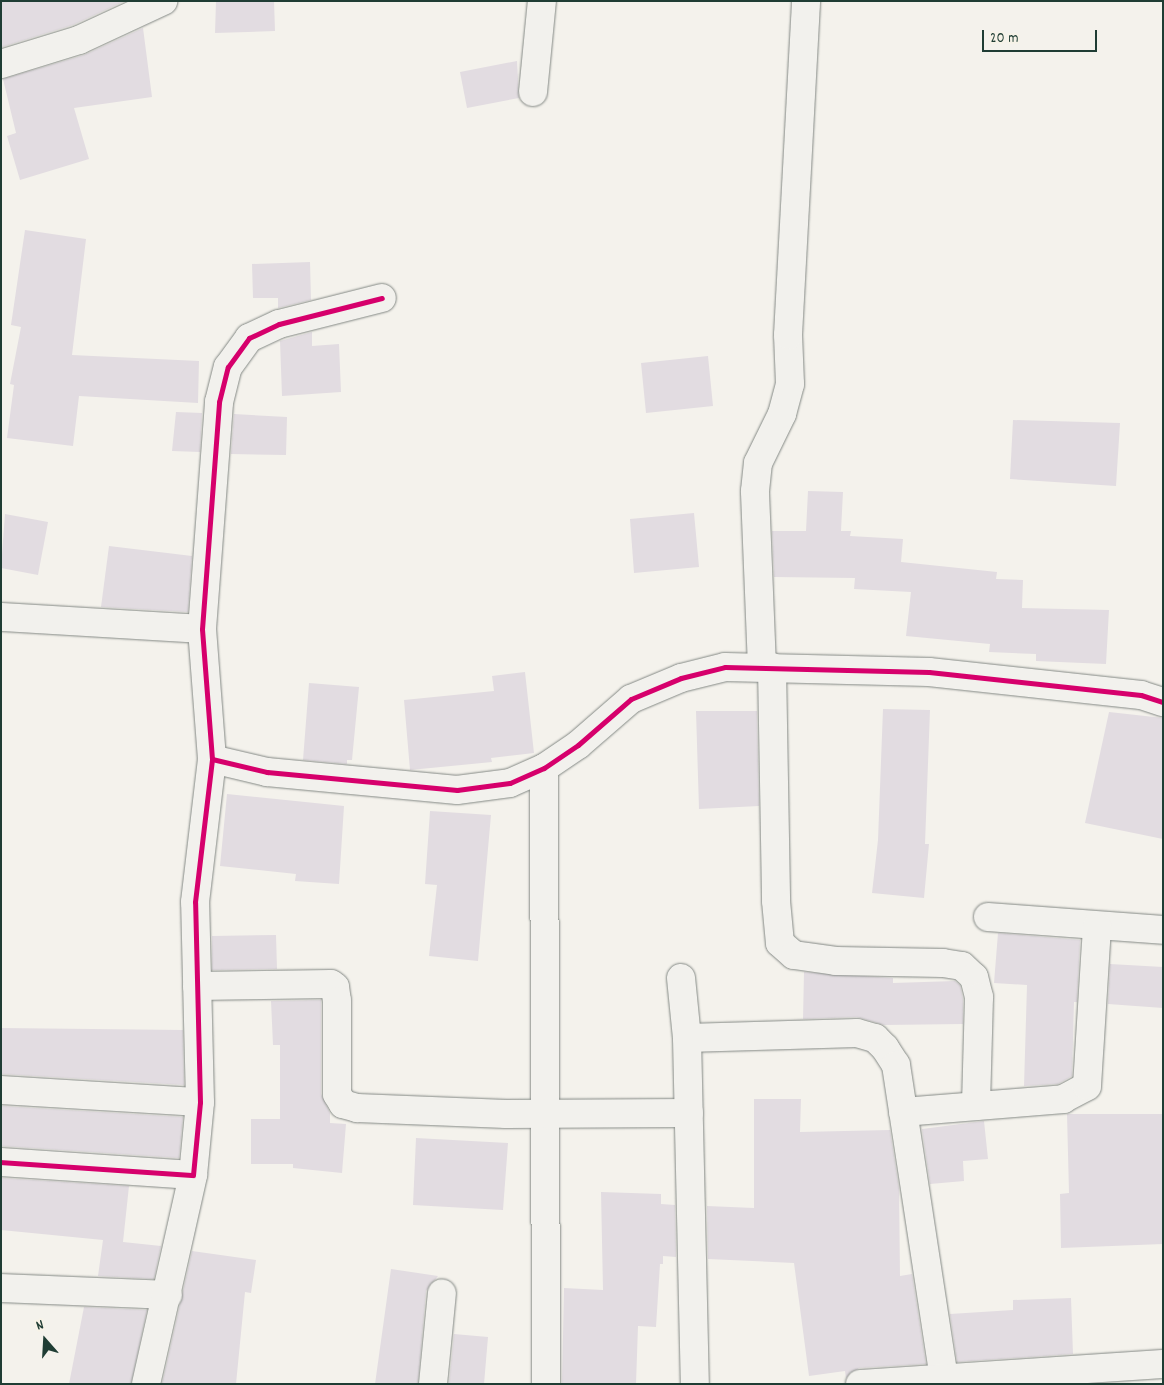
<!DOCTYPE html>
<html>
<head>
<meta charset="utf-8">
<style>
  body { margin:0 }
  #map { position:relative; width:1164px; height:1385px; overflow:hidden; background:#f4f2ec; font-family:Dekko,sans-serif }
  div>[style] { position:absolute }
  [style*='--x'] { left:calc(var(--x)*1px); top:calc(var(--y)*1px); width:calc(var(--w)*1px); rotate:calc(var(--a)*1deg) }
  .building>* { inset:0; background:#e2dce1 }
  .roads { filter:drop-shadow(0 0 1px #848985) drop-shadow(0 0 1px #848985) }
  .street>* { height:28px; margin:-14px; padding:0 14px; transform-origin:14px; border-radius:14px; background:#f2f1ed }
  .cycleway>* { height:5px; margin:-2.5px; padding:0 2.5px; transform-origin:2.5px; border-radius:2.5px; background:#d6006c }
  span { translate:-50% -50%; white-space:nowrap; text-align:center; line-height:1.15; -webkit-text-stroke:4px #f7f3e8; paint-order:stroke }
  .frame { position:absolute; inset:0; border:2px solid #1f3d34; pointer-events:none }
  .north { position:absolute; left:20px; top:1315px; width:50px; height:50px; -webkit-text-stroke:4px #f7f3e8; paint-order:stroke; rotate:341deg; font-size:14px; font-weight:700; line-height:20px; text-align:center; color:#1f3d34 }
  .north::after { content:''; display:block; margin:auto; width:18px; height:22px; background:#1f3d34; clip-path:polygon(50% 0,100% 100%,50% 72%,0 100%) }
  .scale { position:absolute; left:982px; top:30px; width:115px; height:22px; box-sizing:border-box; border:2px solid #1f3d34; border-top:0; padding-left:6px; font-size:15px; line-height:18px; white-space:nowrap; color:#1f3d34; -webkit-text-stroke:4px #f7f3e8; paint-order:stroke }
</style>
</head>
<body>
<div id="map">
  <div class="building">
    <div style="clip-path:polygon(1px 1px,125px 1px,73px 25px,2px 47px)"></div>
    <div style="clip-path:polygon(216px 1px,274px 1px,275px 31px,215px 33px)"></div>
    <div style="clip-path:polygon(143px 28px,152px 97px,74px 108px,89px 159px,20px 180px,7px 136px,16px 133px,3px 79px,84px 55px)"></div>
    <div style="clip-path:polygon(517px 61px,519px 98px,467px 108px,460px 72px)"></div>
    <div style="clip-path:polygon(25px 230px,86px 239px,72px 355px,199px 361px,198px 403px,79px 396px,73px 446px,7px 438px,14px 385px,10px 384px,21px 327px,11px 325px)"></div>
    <div style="clip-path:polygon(310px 262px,311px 300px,278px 308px,278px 298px,253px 298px,252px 264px)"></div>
    <div style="clip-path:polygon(312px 332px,312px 346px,339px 344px,341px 392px,282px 396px,280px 341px)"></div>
    <div style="clip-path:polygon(708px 356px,713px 406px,646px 413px,641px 363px)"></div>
    <div style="clip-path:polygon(176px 412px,202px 413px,200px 452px,172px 451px)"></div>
    <div style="clip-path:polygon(234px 414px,287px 417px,286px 455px,231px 454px)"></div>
    <div style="clip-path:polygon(1013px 420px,1120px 423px,1116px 486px,1010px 479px)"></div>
    <div style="clip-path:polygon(808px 491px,843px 492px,841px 531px,851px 531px,850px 536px,903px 539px,901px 562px,997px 572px,996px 579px,1023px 580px,1022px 608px,1109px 610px,1106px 664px,1036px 661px,1036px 654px,989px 652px,990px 644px,906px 636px,911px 592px,854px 589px,855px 578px,774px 577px,772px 531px,806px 531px)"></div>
    <div style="clip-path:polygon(694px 513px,699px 567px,634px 573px,630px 519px)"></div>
    <div style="clip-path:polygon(5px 514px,48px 522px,38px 575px,1px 568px)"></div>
    <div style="clip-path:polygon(109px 546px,192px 556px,188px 612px,101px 607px)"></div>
    <div style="clip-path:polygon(525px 672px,534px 753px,491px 758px,492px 762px,410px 770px,404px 700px,494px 691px,492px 676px)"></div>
    <div style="clip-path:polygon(309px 683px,359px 687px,352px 760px,347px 760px,347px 764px,303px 760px)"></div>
    <div style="clip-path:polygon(883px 709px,930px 710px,925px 844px,929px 844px,924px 898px,872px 893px,878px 840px)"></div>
    <div style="clip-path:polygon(696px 711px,757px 711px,759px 806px,699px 809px)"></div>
    <div style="clip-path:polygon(1109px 712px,1163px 718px,1163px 839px,1085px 823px)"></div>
    <div style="clip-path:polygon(227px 794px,344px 806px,339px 884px,295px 881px,296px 874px,220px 866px)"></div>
    <div style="clip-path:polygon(430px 811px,491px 815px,478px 961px,429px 956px,437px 885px,425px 884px)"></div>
    <div style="clip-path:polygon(998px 933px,1080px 940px,1077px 1002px,1074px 1002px,1072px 1076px,1058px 1084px,1024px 1086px,1027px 985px,994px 983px)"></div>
    <div style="clip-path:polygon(276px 935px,277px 969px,212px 970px,212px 936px)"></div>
    <div style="clip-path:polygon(1110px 964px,1163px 967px,1163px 1008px,1108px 1004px)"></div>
    <div style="clip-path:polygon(804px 972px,893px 978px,893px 983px,955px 981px,960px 985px,963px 999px,963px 1024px,884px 1025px,857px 1017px,803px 1019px)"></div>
    <div style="clip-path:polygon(321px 1000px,321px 1094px,330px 1113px,330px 1123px,346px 1124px,342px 1173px,293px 1168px,293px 1164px,251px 1164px,251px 1119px,280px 1119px,280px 1045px,273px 1045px,271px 1001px)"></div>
    <div style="clip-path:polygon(1px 1028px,183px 1030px,184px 1085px,1px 1074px)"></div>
    <div style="clip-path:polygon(754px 1099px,801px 1099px,800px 1132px,890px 1130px,899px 1188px,900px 1276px,912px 1274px,926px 1364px,859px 1368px,846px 1378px,845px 1371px,809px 1376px,794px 1263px,708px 1259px,707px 1206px,754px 1208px)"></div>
    <div style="clip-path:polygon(1px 1106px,183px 1117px,179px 1158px,1px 1146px)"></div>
    <div style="clip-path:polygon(1067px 1114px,1163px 1114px,1163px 1244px,1061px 1248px,1060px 1194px,1069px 1193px)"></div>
    <div style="clip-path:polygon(984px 1121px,988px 1159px,963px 1161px,964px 1181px,930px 1184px,922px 1129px)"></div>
    <div style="clip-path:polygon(416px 1138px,508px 1143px,503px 1210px,413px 1205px)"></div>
    <div style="clip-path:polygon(1px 1178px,129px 1186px,123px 1242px,161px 1246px,154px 1279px,98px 1276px,103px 1240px,1px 1230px)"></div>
    <div style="clip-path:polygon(601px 1192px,661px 1194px,661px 1204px,675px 1205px,676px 1257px,663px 1256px,663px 1264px,660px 1264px,656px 1327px,638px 1326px,636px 1384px,562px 1384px,564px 1288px,603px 1290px)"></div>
    <div style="clip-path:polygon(192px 1251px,256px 1260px,251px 1293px,245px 1292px,236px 1384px,162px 1384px)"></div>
    <div style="clip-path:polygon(391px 1269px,438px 1276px,426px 1291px,418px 1384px,375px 1384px)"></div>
    <div style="clip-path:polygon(1071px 1298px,1073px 1354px,957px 1362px,950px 1314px,1013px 1310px,1013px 1300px)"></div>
    <div style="clip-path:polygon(84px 1307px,147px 1310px,131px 1384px,69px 1384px)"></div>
    <div style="clip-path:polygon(454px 1334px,488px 1337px,484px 1384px,449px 1384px)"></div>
  </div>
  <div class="roads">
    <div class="street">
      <div style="--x:1;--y:64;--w:82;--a:-17.1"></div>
      <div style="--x:79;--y:40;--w:93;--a:-24.9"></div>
      <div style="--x:533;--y:92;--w:91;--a:-84.4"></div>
      <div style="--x:1;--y:617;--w:201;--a:3.4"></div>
      <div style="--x:762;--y:667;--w:176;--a:-92.3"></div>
      <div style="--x:755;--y:491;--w:28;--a:-84"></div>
      <div style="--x:758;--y:463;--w:55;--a:-63.9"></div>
      <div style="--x:782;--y:414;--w:31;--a:-75"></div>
      <div style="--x:790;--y:384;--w:49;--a:-92.3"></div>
      <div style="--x:788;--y:335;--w:334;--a:-86.9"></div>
      <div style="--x:772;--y:667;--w:234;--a:89"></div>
      <div style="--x:776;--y:901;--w:42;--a:84.6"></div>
      <div style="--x:780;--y:943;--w:18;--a:41"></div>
      <div style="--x:794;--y:955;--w:42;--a:8.1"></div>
      <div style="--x:836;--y:961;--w:107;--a:1.1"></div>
      <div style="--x:943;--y:963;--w:19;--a:9"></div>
      <div style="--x:962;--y:966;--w:16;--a:43"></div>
      <div style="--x:974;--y:977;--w:21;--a:76"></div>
      <div style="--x:979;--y:997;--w:109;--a:91.6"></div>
      <div style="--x:212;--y:759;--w:57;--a:13.3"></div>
      <div style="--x:267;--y:772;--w:191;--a:5.4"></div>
      <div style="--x:457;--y:790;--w:53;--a:-7.5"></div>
      <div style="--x:510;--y:783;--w:37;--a:-24"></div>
      <div style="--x:544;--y:768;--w:41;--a:-34.1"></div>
      <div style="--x:578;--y:745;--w:70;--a:-41"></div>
      <div style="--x:631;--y:699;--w:54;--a:-22.8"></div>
      <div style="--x:681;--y:678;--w:45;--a:-14"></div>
      <div style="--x:725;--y:667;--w:204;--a:1.4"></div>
      <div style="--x:929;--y:672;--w:213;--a:6.2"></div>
      <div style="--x:1141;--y:695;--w:23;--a:18"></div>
      <div style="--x:544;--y:768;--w:616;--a:89.81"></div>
      <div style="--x:988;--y:917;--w:175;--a:4.2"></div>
      <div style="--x:681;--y:978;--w:60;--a:84.3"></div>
      <div style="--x:687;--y:1038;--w:346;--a:88.7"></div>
      <div style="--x:197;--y:986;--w:134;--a:-0.9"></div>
      <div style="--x:331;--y:984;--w:5;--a:37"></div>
      <div style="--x:335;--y:987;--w:14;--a:82"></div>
      <div style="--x:337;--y:1001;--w:93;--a:90"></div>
      <div style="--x:337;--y:1094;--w:12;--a:59"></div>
      <div style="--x:343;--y:1104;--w:15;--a:16"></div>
      <div style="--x:357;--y:1108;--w:149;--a:2.3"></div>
      <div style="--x:506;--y:1114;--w:183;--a:-0.3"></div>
      <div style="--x:687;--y:1038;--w:170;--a:-1.7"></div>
      <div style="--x:857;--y:1033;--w:19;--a:16"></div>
      <div style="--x:875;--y:1038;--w:14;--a:45"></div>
      <div style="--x:885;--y:1048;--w:20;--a:57"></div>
      <div style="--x:896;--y:1065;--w:319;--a:81.3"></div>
      <div style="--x:1;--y:1090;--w:199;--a:3.5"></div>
      <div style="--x:903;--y:1112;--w:161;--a:-4.6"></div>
      <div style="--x:1063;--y:1099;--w:27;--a:-28"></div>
      <div style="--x:1087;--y:1086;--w:160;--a:-86.4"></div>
      <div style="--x:1;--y:1162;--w:192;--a:3.9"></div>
      <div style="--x:193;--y:1175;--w:73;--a:-84.5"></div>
      <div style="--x:200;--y:1102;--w:200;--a:-91.4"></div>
      <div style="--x:195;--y:902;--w:144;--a:-83.2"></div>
      <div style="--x:212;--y:759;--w:130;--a:-94.4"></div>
      <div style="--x:202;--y:629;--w:228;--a:-85.7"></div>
      <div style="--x:219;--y:402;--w:36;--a:-76"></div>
      <div style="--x:228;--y:367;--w:36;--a:-54"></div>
      <div style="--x:249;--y:338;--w:33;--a:-25"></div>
      <div style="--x:279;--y:324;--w:106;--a:-14.2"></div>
      <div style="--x:1;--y:1288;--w:167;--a:2.4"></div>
      <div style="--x:146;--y:1384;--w:214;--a:-77.3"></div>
      <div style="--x:433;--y:1384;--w:91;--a:-84.4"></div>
      <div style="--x:860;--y:1384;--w:304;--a:-3.8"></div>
    </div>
  </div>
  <div class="cycleway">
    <div style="--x:212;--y:759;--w:57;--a:13.3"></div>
    <div style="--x:267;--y:772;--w:191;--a:5.4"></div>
    <div style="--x:457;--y:790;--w:53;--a:-7.5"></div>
    <div style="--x:510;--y:783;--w:37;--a:-24"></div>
    <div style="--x:544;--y:768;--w:41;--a:-34.1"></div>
    <div style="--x:578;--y:745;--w:70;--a:-41"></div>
    <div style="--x:631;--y:699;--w:54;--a:-22.8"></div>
    <div style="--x:681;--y:678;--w:45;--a:-14"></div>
    <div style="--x:725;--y:667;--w:204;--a:1.4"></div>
    <div style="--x:929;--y:672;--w:213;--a:6.2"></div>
    <div style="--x:1141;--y:695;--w:23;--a:18"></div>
    <div style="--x:1;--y:1162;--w:192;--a:3.9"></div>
    <div style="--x:193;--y:1175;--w:73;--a:-84.5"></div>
    <div style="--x:200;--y:1102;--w:200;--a:-91.4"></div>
    <div style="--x:195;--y:902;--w:144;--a:-83.2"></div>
    <div style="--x:212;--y:759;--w:130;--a:-94.4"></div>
    <div style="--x:202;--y:629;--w:228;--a:-85.7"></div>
    <div style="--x:219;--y:402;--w:36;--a:-76"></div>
    <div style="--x:228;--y:367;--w:36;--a:-54"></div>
    <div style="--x:249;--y:338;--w:33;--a:-25"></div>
    <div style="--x:279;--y:324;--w:106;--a:-14.2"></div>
  </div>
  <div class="frame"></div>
  <div class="north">N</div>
  <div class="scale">20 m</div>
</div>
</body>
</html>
